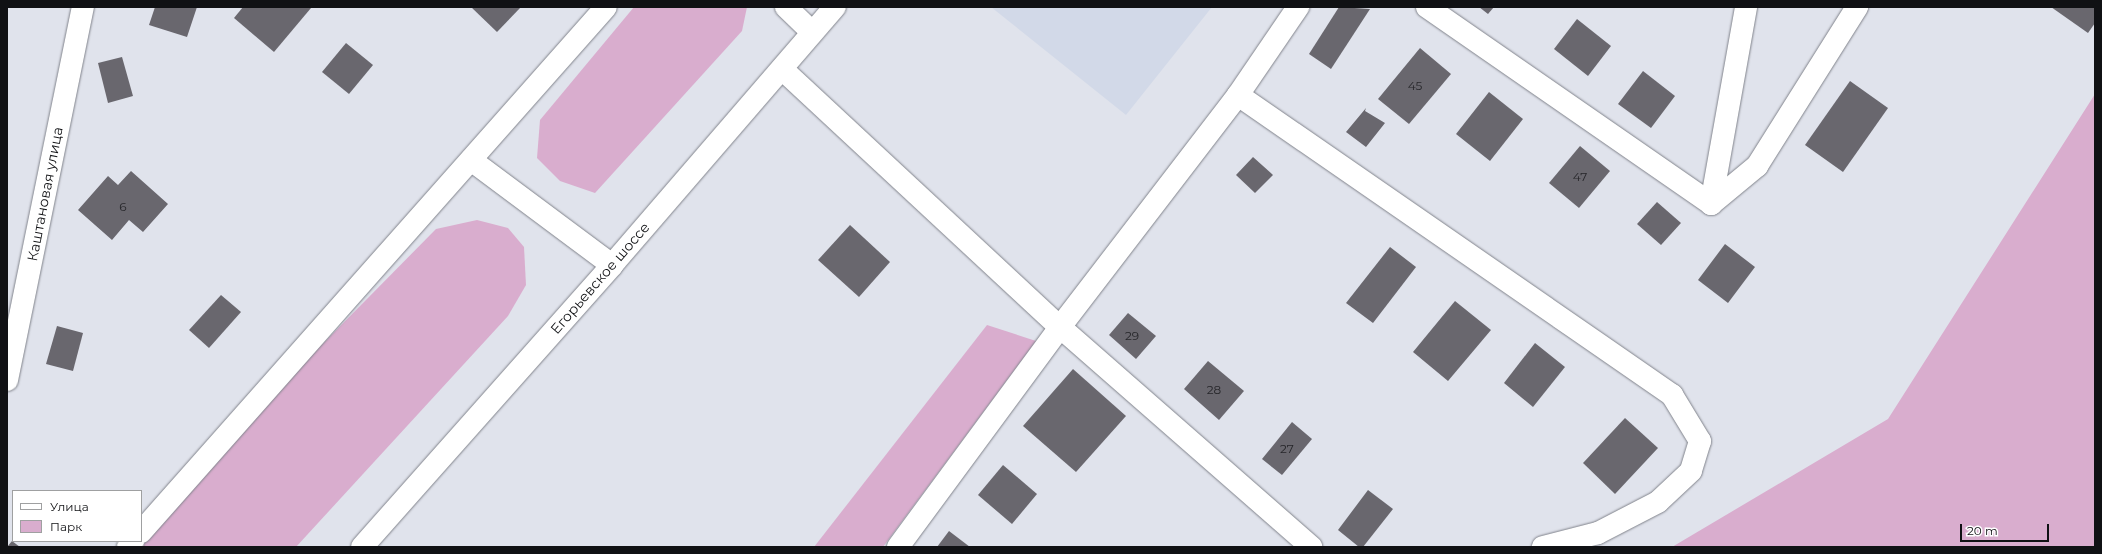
<!DOCTYPE html>
<html>
<head>
<meta charset="utf-8">
<style>
  body { margin:0 }
  #map { position:relative; width:2102px; height:554px; overflow:hidden; background:#e0e3ec; font-family:Montserrat,sans-serif }
  div>[style] { position:absolute }
  [style*='--x'] { left:calc(var(--x)*1px); top:calc(var(--y)*1px); width:calc(var(--w)*1px); rotate:calc(var(--a)*1deg) }
  .built>* { inset:0; background:#d2d9e8 }
  .green>* { inset:0; background:#d9adce }
  .building>* { inset:0; background:#69676e }
  .roads { filter:drop-shadow(0 0 1px #80838b) drop-shadow(0 0 1px #80838b) }
  .street>* { height:22px; margin:-11px; padding:0 11px; transform-origin:11px; border-radius:11px; background:#fff }
  .primary>* { height:22px; margin:-11px; padding:0 11px; transform-origin:11px; border-radius:11px; background:#fff }
  span { translate:-50% -50%; white-space:nowrap; text-align:center; line-height:1.15; -webkit-text-stroke:3.5px #fff; paint-order:stroke }
  .number-label { font-size:12px; color:#26262a }
  .number-label span { -webkit-text-stroke-width:0 }
  .street-label { font-size:14px; color:#101114 }
  .frame { position:absolute; inset:0; border:8px solid #101114; pointer-events:none }
  .legend { position:absolute; left:12px; top:490px; width:130px; height:52px; box-sizing:border-box; background:#fff; border:1px solid #9fa0a1; margin:0; padding:5px 7px; list-style:none; font-size:12px; color:#101114 }
  .legend li { display:flex; align-items:center; gap:8px; height:20px }
  .legend b { width:20px; border:1px solid #9fa0a1 }
  .scale { position:absolute; left:1960px; top:524px; width:89px; height:18px; box-sizing:border-box; border:2px solid #101114; border-top:0; padding-left:5px; font-size:12px; line-height:14px; white-space:nowrap; color:#101114; -webkit-text-stroke:3px #fff; paint-order:stroke }
</style>
</head>
<body>
<div id="map">
  <div class="built">
    <div style="clip-path:polygon(991px 7px,1212px 7px,1126px 115px)"></div>
  </div>
  <div class="green">
    <div style="clip-path:polygon(634px 7px,747px 7px,742px 31px,595px 193px,560px 181px,537px 158px,540px 120px)"></div>
    <div style="clip-path:polygon(2095px 94px,2095px 547px,1672px 547px,1888px 419px)"></div>
    <div style="clip-path:polygon(477px 220px,508px 228px,524px 247px,526px 285px,508px 316px,296px 547px,136px 547px,219px 449px,436px 229px)"></div>
    <div style="clip-path:polygon(987px 325px,1036px 341px,883px 547px,814px 547px)"></div>
  </div>
  <div class="building">
    <div style="clip-path:polygon(155px 7px,197px 7px,187px 37px,149px 25px)"></div>
    <div style="clip-path:polygon(243px 7px,310px 7px,311px 8px,274px 52px,234px 18px)"></div>
    <div style="clip-path:polygon(471px 7px,521px 7px,497px 32px)"></div>
    <div style="clip-path:polygon(1339px 7px,1370px 9px,1331px 69px,1309px 54px)"></div>
    <div style="clip-path:polygon(1479px 7px,1494px 7px,1488px 14px)"></div>
    <div style="clip-path:polygon(2051px 7px,2095px 7px,2095px 23px,2088px 33px)"></div>
    <div style="clip-path:polygon(1577px 19px,1611px 46px,1588px 76px,1554px 49px)"></div>
    <div style="clip-path:polygon(346px 43px,373px 65px,349px 94px,322px 72px)"></div>
    <div style="clip-path:polygon(1420px 48px,1451px 74px,1409px 124px,1378px 99px)"></div>
    <div style="clip-path:polygon(122px 57px,133px 96px,108px 103px,98px 63px)"></div>
    <div style="clip-path:polygon(1643px 71px,1675px 96px,1651px 128px,1618px 104px)"></div>
    <div style="clip-path:polygon(1850px 81px,1888px 108px,1843px 172px,1805px 145px)"></div>
    <div style="clip-path:polygon(1489px 92px,1523px 119px,1490px 161px,1456px 134px)"></div>
    <div style="clip-path:polygon(1366px 108px,1365px 111px,1385px 123px,1366px 147px,1346px 132px)"></div>
    <div style="clip-path:polygon(1580px 146px,1610px 171px,1579px 208px,1549px 183px)"></div>
    <div style="clip-path:polygon(1253px 157px,1273px 175px,1255px 193px,1236px 175px)"></div>
    <div style="clip-path:polygon(131px 171px,168px 204px,143px 232px,129px 220px,112px 240px,78px 210px,108px 176px,118px 185px)"></div>
    <div style="clip-path:polygon(1657px 202px,1681px 223px,1661px 245px,1637px 224px)"></div>
    <div style="clip-path:polygon(850px 225px,890px 262px,859px 297px,818px 260px)"></div>
    <div style="clip-path:polygon(1725px 244px,1755px 267px,1728px 303px,1698px 280px)"></div>
    <div style="clip-path:polygon(1390px 247px,1416px 267px,1373px 323px,1346px 303px)"></div>
    <div style="clip-path:polygon(221px 295px,241px 312px,209px 348px,189px 330px)"></div>
    <div style="clip-path:polygon(1455px 301px,1491px 330px,1448px 381px,1413px 352px)"></div>
    <div style="clip-path:polygon(1128px 313px,1156px 336px,1136px 359px,1109px 335px)"></div>
    <div style="clip-path:polygon(57px 326px,83px 333px,73px 371px,46px 364px)"></div>
    <div style="clip-path:polygon(1535px 343px,1565px 367px,1533px 407px,1504px 383px)"></div>
    <div style="clip-path:polygon(1208px 361px,1244px 391px,1219px 420px,1184px 389px)"></div>
    <div style="clip-path:polygon(1073px 369px,1126px 416px,1076px 472px,1023px 426px)"></div>
    <div style="clip-path:polygon(1625px 418px,1658px 448px,1615px 494px,1583px 463px)"></div>
    <div style="clip-path:polygon(1292px 422px,1312px 439px,1282px 475px,1262px 459px)"></div>
    <div style="clip-path:polygon(1003px 465px,1037px 494px,1012px 524px,978px 495px)"></div>
    <div style="clip-path:polygon(1368px 490px,1393px 509px,1363px 547px,1359px 547px,1338px 530px)"></div>
    <div style="clip-path:polygon(949px 531px,970px 547px,937px 547px)"></div>
    <div style="clip-path:polygon(12px 541px,20px 547px,7px 547px)"></div>
  </div>
  <div class="roads">
    <div class="street">
      <div style="--x:786;--y:7;--w:36;--a:44"></div>
      <div style="--x:1427;--y:7;--w:346;--a:34.7"></div>
      <div style="--x:1711;--y:204;--w:60;--a:-39.6"></div>
      <div style="--x:1757;--y:166;--w:188;--a:-57.8"></div>
      <div style="--x:782;--y:69;--w:379;--a:42.9"></div>
      <div style="--x:1060;--y:327;--w:334;--a:41.2"></div>
      <div style="--x:1238;--y:95;--w:528;--a:34.65"></div>
      <div style="--x:1672;--y:395;--w:54;--a:58.7"></div>
      <div style="--x:1700;--y:441;--w:31;--a:107"></div>
      <div style="--x:1691;--y:471;--w:45;--a:136.8"></div>
      <div style="--x:1658;--y:502;--w:68;--a:152.7"></div>
      <div style="--x:1598;--y:533;--w:57;--a:165.7"></div>
      <div style="--x:471;--y:160;--w:176;--a:36.7"></div>
      <div style="--x:1711;--y:204;--w:200;--a:-79.9"></div>
      <div style="--x:7;--y:380;--w:381;--a:-78.5"></div>
      <div style="--x:141;--y:532;--w:701;--a:-48.47"></div>
      <div style="--x:128;--y:547;--w:8;--a:-50"></div>
      <div style="--x:898;--y:547;--w:273;--a:-53.6"></div>
      <div style="--x:1060;--y:327;--w:292;--a:-52.5"></div>
      <div style="--x:1238;--y:95;--w:107;--a:-55.7"></div>
    </div>
    <div class="primary">
      <div style="--x:362;--y:547;--w:377;--a:-48.4"></div>
      <div style="--x:612;--y:265;--w:341;--a:-49.2"></div>
    </div>
  </div>
  <div class="number-label">
    <span style="left:1415px;top:86px">45</span>
    <span style="left:1580px;top:177px">47</span>
    <span style="left:123px;top:207px">6</span>
    <span style="left:1132px;top:336px">29</span>
    <span style="left:1214px;top:390px">28</span>
    <span style="left:1287px;top:449px">27</span>
  </div>
  <div class="street-label">
    <span style="left:45px;top:194px;rotate:-79deg">Каштановая улица</span>
    <span style="left:600px;top:278px;rotate:-49deg">Егорьевское шоссе</span>
  </div>
  <div class="frame"></div>
  <ul class="legend">
  <li><b style="height:5px;background:#fff"></b>Улица</li>
  <li><b style="height:11px;background:#d9adce"></b>Парк</li>
  </ul>
  <div class="scale">20 m</div>
</div>
</body>
</html>
